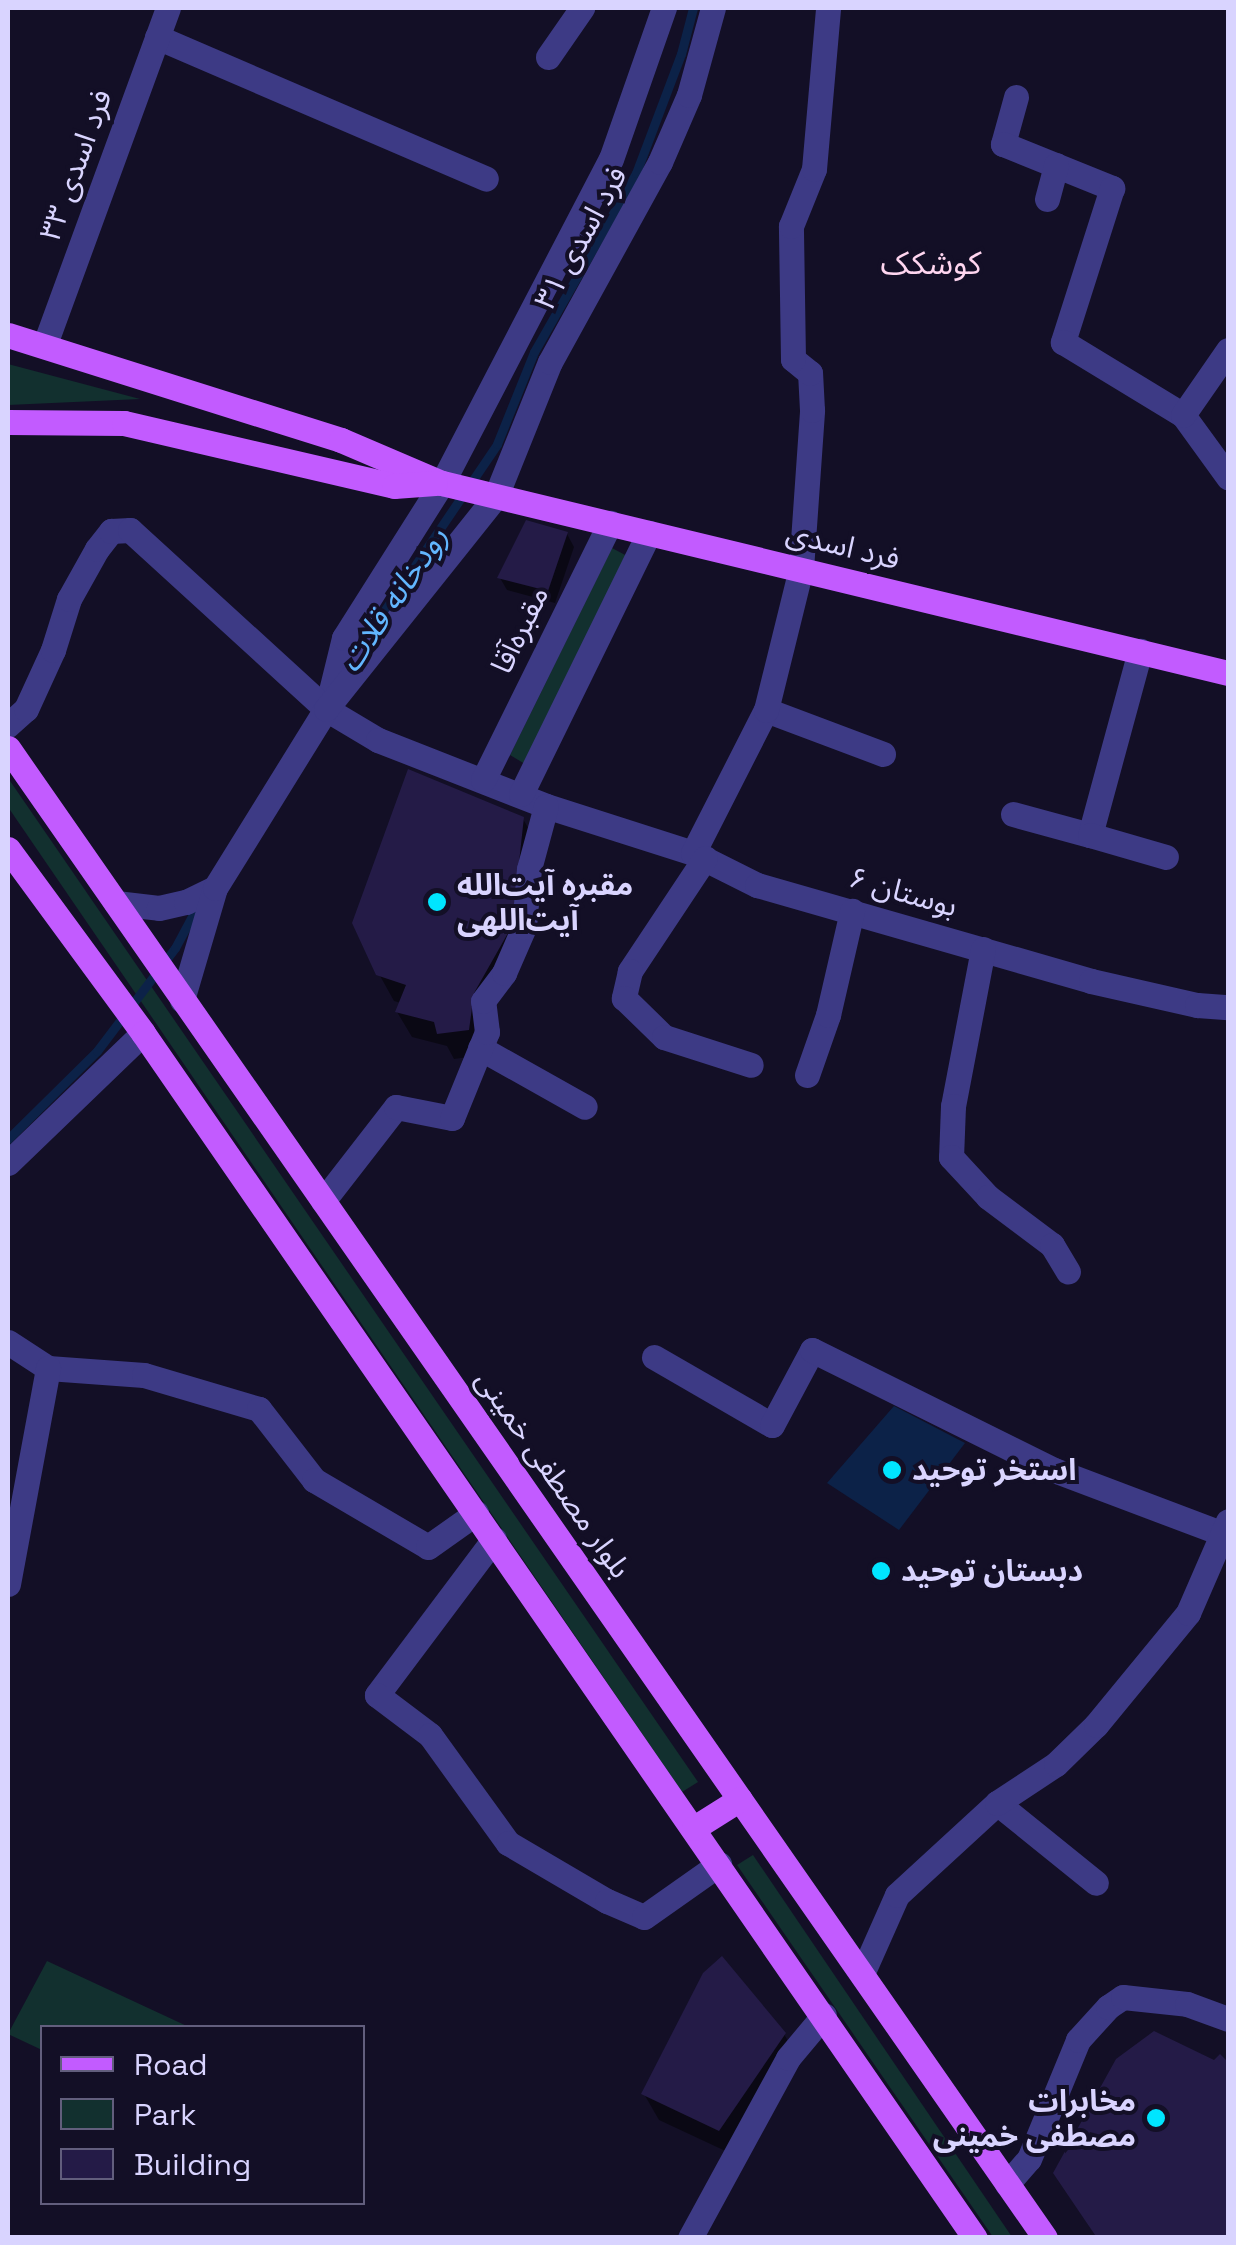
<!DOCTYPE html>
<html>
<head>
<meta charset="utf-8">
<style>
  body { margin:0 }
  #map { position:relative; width:1236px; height:2245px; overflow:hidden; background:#130f26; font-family:"Space Grotesk","Noto Sans Arabic",sans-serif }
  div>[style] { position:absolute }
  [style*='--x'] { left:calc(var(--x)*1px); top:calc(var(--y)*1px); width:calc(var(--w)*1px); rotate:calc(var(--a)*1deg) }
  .green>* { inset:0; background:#12302f }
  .water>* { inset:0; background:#0c2248 }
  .shadow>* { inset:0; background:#0007 }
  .stream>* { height:9px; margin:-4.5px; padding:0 4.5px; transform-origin:4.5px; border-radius:4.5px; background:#0c2248 }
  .building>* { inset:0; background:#241b47 }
  .minor>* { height:25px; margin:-12.5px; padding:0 12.5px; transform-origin:12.5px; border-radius:12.5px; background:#3d3a85 }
  .major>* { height:25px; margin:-12.5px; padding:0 12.5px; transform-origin:12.5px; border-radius:12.5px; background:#c25bff }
  .dots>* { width:28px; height:28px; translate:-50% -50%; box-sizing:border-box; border:5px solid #130f26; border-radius:50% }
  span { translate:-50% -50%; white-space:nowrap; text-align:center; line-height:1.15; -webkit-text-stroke:8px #130f26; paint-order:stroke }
  .street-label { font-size:30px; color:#d9d4ff }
  .poi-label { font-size:30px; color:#d9d4ff; font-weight:700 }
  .left { translate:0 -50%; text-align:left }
  .right { translate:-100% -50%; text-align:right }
  .neighbourhood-label { font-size:32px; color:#ffd6f0 }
  .water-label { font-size:32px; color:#62b6ff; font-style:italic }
  .frame { position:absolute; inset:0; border:10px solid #d9d4ff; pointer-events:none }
  .legend { position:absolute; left:40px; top:2025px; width:325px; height:180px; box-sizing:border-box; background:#130f26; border:2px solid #625e7d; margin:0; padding:12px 18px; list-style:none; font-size:30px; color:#d9d4ff }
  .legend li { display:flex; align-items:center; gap:20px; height:50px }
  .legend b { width:50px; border:2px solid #625e7d }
</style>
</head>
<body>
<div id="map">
  <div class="green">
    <div style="clip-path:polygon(8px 364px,140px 399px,8px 405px)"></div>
    <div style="clip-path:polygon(612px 548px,627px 556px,525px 764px,510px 755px)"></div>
    <div style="clip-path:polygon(8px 778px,698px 1782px,682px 1792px,8px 807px)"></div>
    <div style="clip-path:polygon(753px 1855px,1012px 2237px,993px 2237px,737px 1865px)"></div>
    <div style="clip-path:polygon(47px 1961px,189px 2027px,42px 2028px,42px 2050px,8px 2034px)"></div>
  </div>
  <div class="water">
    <div style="clip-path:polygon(894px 1406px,965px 1443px,899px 1530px,827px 1483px)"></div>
  </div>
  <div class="shadow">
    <div style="clip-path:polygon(567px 534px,574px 547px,555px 603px,507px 590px,500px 578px)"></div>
    <div style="clip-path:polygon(523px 819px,538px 845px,525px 953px,488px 1020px,483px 1055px,454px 1059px,447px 1046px,412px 1037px,397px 1012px,401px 1003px,394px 1001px,379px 974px)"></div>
    <div style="clip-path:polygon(784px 2034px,799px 2061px,734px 2155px,659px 2120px,644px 2094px)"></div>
    <div style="clip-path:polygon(1220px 2057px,1228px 2065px,1228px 2238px,1097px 2238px,1056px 2173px)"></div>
  </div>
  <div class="stream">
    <div style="--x:353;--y:657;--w:257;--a:-55.9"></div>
    <div style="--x:497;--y:444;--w:99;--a:-68.1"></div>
    <div style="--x:534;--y:352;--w:206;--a:-60.3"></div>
    <div style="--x:636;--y:173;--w:127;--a:-69.3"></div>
    <div style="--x:681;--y:54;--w:48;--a:-75.4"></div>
    <div style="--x:8;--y:1139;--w:125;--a:-44.7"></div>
    <div style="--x:97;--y:1051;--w:129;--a:-52.9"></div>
    <div style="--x:175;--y:948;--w:51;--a:-61.9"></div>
  </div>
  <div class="building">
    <div style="clip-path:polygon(526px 520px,568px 532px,548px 591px,497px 578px)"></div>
    <div style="clip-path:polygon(408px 769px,524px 817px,512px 926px,474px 993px,469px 1030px,437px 1034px,434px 1022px,395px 1012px,406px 985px,376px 975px,352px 923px)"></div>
    <div style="clip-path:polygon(722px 1956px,786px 2033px,719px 2131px,641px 2094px,703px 1973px)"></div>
    <div style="clip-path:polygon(1154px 2031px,1214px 2060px,1220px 2054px,1228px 2062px,1228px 2238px,1097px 2238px,1053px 2173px,1116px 2059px)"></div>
  </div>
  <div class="minor">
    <div style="--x:157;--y:37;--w:358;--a:23.3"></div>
    <div style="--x:548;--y:57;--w:60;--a:-55.2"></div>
    <div style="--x:1016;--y:97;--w:49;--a:105.5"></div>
    <div style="--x:1003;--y:144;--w:118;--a:22"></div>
    <div style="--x:1112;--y:188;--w:162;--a:107.7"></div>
    <div style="--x:1063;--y:342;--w:140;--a:31.3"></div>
    <div style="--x:1183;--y:415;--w:77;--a:54"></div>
    <div style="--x:1047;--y:199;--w:35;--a:-75"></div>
    <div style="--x:45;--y:344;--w:358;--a:-69.9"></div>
    <div style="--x:1183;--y:415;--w:79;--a:-55.3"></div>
    <div style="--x:329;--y:699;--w:63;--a:-76.2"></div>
    <div style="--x:344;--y:638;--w:183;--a:-57.7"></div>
    <div style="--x:442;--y:483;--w:365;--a:-62.5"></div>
    <div style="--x:611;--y:159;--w:160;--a:-70.7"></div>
    <div style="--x:766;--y:710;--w:125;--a:20.6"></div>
    <div style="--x:8;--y:725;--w:24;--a:-42"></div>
    <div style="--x:26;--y:709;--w:65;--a:-65.4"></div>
    <div style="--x:53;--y:650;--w:53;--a:-72.6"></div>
    <div style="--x:69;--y:599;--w:57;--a:-60.8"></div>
    <div style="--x:97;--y:549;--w:23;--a:-52"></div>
    <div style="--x:111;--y:531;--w:19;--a:-3"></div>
    <div style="--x:130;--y:530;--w:265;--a:42.4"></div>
    <div style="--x:326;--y:709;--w:61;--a:30.8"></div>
    <div style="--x:378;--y:740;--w:180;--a:21.4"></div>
    <div style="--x:546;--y:806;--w:154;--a:17.7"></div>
    <div style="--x:693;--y:853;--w:72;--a:26.6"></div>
    <div style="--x:757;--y:885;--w:348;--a:16"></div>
    <div style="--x:1091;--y:981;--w:109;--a:12.8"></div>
    <div style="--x:1197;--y:1005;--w:31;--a:4"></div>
    <div style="--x:483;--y:780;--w:287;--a:-63.7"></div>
    <div style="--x:521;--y:794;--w:291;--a:-63.9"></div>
    <div style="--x:1013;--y:814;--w:80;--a:15.3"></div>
    <div style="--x:1090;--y:835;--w:191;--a:-74.8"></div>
    <div style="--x:1090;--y:835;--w:79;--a:16.1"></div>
    <div style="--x:693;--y:853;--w:161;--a:-63"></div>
    <div style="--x:766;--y:710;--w:145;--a:-76.1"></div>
    <div style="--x:801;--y:569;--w:159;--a:-86"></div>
    <div style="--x:812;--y:410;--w:37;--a:-93"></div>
    <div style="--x:810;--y:373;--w:22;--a:-141"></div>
    <div style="--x:793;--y:359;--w:133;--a:-90.9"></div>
    <div style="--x:791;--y:226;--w:61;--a:-68"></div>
    <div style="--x:814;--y:169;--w:162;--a:-85"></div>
    <div style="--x:705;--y:858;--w:136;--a:123.6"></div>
    <div style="--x:630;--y:971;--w:28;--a:103"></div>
    <div style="--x:624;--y:998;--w:56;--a:44.3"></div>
    <div style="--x:664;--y:1037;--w:91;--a:17.8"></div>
    <div style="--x:116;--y:903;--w:43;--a:6.6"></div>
    <div style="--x:159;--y:908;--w:28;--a:-13"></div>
    <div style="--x:186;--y:902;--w:32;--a:-26"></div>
    <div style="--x:983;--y:949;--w:160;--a:100.8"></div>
    <div style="--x:953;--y:1106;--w:51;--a:92.2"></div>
    <div style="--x:951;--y:1157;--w:54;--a:47.2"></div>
    <div style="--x:988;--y:1197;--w:80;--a:36.9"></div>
    <div style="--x:1052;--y:1245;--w:31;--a:59"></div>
    <div style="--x:182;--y:1000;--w:117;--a:-73.6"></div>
    <div style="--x:215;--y:888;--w:211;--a:-58.2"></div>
    <div style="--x:326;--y:709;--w:273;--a:-51.4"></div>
    <div style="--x:496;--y:496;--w:144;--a:-68.1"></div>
    <div style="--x:550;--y:362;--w:228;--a:-61.2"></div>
    <div style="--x:660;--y:162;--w:73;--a:-66.6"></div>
    <div style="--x:689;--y:95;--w:90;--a:-74.6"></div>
    <div style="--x:480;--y:1048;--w:120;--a:29.3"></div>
    <div style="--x:807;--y:1075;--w:64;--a:-70.7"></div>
    <div style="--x:828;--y:1015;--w:107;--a:-77"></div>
    <div style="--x:8;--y:1163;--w:187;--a:-43.9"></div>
    <div style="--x:323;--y:1201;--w:119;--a:-52.2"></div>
    <div style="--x:396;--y:1107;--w:57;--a:11.1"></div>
    <div style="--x:452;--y:1118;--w:93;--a:-67.9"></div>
    <div style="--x:487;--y:1032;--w:31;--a:-97"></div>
    <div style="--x:483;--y:1001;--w:35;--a:-53"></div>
    <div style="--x:504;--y:973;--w:50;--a:-66.5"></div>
    <div style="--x:524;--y:927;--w:58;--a:-85.1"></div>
    <div style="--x:529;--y:869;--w:65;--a:-74.9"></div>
    <div style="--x:8;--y:1342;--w:48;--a:33"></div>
    <div style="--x:48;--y:1368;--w:96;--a:4.2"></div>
    <div style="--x:144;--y:1375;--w:120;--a:16.5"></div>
    <div style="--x:259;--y:1409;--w:90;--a:52.2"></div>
    <div style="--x:314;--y:1480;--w:132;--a:30.4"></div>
    <div style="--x:428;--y:1547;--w:59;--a:-35.3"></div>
    <div style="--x:654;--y:1357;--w:136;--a:30"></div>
    <div style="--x:772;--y:1425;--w:85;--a:-61.9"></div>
    <div style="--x:812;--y:1350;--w:270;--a:26.4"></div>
    <div style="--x:1054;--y:1470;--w:178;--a:20.7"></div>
    <div style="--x:494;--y:1539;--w:195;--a:126.9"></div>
    <div style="--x:377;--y:1695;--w:66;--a:37"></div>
    <div style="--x:430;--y:1735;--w:133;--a:54.2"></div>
    <div style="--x:508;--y:1843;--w:115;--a:30.4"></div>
    <div style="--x:607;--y:1901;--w:40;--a:23.4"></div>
    <div style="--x:644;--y:1917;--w:92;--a:-35.2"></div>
    <div style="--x:8;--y:1584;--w:220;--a:-79.5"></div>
    <div style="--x:997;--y:1803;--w:127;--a:38.9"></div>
    <div style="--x:862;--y:1974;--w:86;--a:-66.1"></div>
    <div style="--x:897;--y:1895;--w:136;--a:-42.6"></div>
    <div style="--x:997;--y:1803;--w:71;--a:-33.5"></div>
    <div style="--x:1056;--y:1764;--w:56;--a:-44.3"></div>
    <div style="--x:1096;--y:1725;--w:145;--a:-50.6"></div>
    <div style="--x:1188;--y:1613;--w:100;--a:-66.5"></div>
    <div style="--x:1007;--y:2184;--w:33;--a:-49"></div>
    <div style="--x:1029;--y:2159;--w:129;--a:-67.6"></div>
    <div style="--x:1078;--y:2040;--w:45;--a:-47.7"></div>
    <div style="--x:1108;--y:2007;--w:18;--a:-34"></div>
    <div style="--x:1123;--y:1997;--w:64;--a:6.2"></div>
    <div style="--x:1187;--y:2004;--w:44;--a:20.1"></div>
    <div style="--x:690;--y:2238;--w:205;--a:-61.4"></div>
    <div style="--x:788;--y:2058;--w:56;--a:-50.1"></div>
  </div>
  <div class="major">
    <div style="--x:8;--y:335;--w:349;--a:17.5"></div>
    <div style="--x:341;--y:440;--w:110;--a:23.1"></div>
    <div style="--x:442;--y:483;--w:809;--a:13.59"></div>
    <div style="--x:8;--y:422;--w:116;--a:0.5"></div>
    <div style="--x:124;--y:423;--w:277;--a:13.1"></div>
    <div style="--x:394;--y:486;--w:41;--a:-4.2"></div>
    <div style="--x:8;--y:748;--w:1815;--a:55.16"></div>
    <div style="--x:8;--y:849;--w:228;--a:53.7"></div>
    <div style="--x:143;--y:1033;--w:1464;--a:55.38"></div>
    <div style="--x:694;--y:1828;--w:54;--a:-32.2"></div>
  </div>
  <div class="dots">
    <div style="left:437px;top:902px;background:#00e5ff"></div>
    <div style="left:892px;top:1470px;background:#00e5ff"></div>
    <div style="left:881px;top:1571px;background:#00e5ff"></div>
    <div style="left:1156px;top:2118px;background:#00e5ff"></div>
  </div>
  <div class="street-label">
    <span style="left:76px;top:165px;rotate:-70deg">فرد اسدی ۳۳</span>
    <span style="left:581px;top:238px;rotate:-61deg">فرد اسدی ۳۱</span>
    <span style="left:843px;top:546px;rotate:14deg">فرد اسدی</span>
    <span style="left:520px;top:630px;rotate:-64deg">مقبره‌آقا</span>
    <span style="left:903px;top:892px;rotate:16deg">بوستان ۶</span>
    <span style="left:553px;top:1474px;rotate:55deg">بلوار مصطفی خمینی</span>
  </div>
  <div class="poi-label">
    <span class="left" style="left:457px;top:902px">مقبره آیت‌الله<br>آیت‌اللهی</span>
    <span class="left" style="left:912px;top:1470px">استخر توحید</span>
    <span class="left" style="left:901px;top:1571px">دبستان توحید</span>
    <span class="right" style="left:1136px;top:2118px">مخابرات<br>مصطفی خمینی</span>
  </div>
  <div class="neighbourhood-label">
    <span style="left:931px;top:263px">کوشکک</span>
  </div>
  <div class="water-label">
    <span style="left:393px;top:599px;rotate:-56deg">رودخانه قلات</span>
  </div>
  <div class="frame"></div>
  <ul class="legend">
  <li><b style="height:12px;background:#c25bff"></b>Road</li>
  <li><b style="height:28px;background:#12302f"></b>Park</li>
  <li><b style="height:28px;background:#241b47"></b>Building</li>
  </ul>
</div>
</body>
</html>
